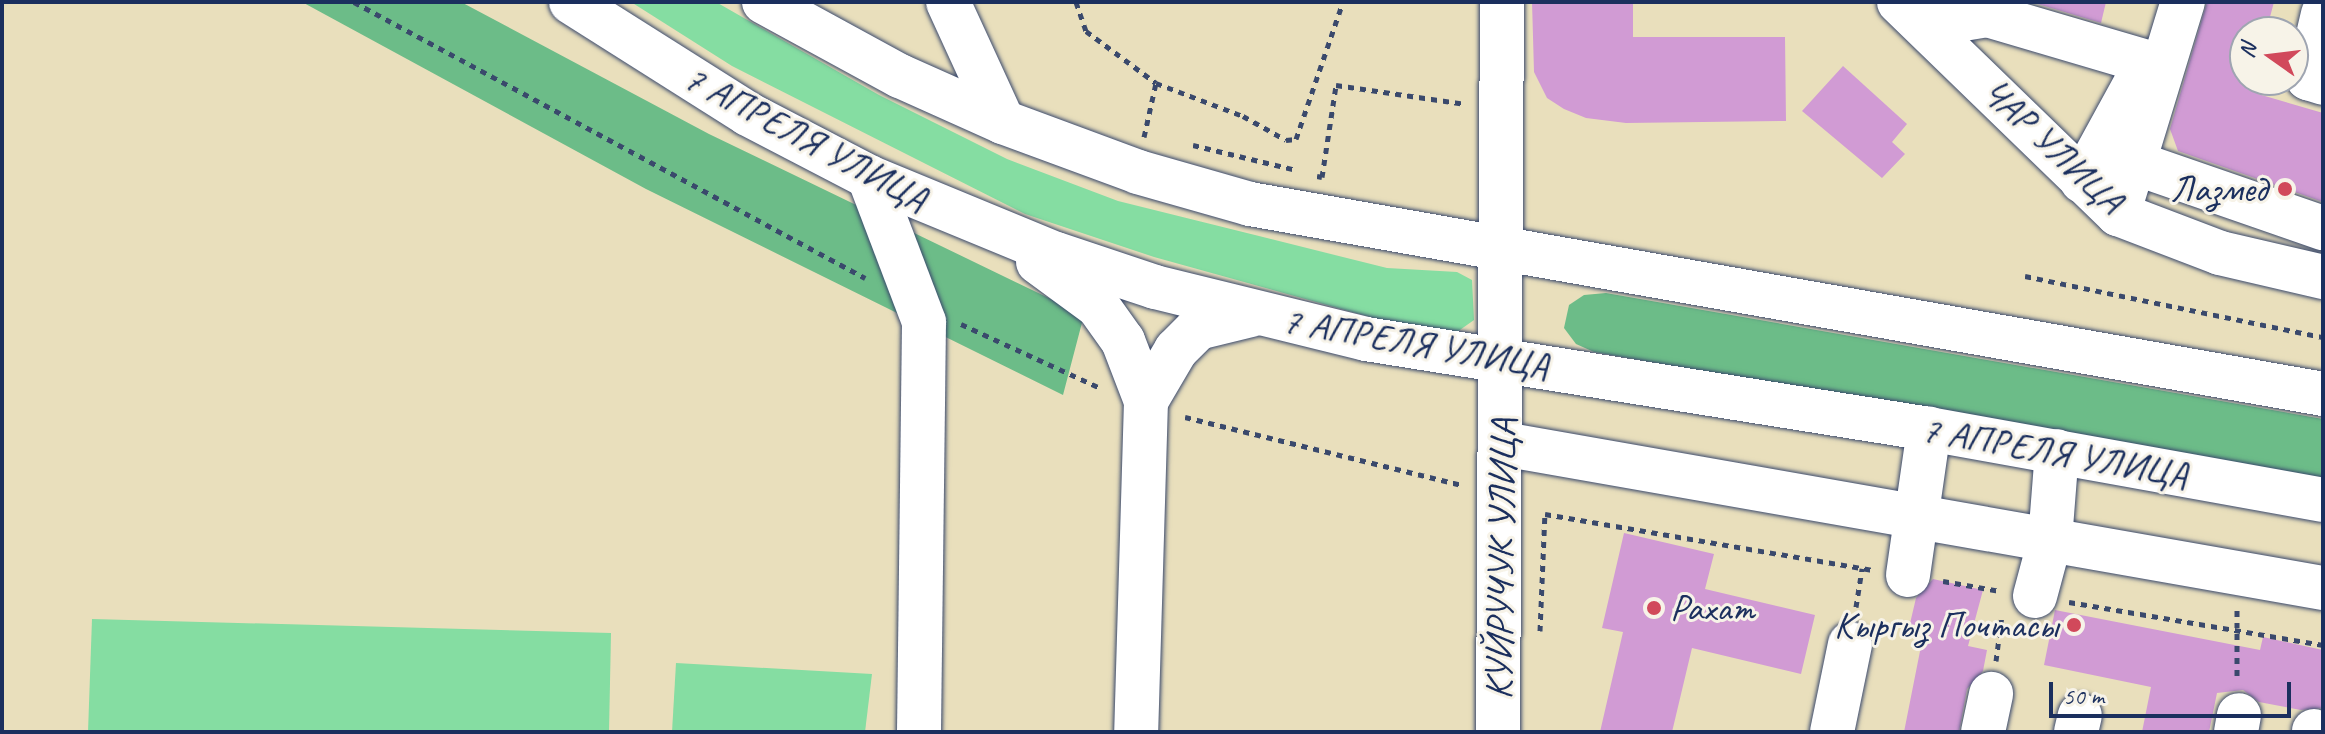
<!DOCTYPE html>
<html>
<head>
<meta charset="utf-8">
<style>
  body { margin:0 }
  #map { position:relative; width:2325px; height:734px; overflow:hidden; background:#e9dfbc; font-family:Caveat,sans-serif }
  div>[style] { position:absolute }
  [style*='--x'] { left:calc(var(--x)*1px); top:calc(var(--y)*1px); width:calc(var(--w)*1px); rotate:calc(var(--a)*1deg) }
  .green>* { inset:0; background:#85dda2 }
  .forest>* { inset:0; background:#6cbc88 }
  .building>* { inset:0; background:#d19bd4 }
  .path>* { height:5px; margin-top:-2.5px; transform-origin:0; background:repeating-linear-gradient(90deg,#3a496c 0 6px,transparent 0 12px) }
  .roads { filter:drop-shadow(0 0 2px #3a496c) drop-shadow(0 0 2px #3a496c) }
  .minor>* { height:44px; margin:-22px; padding:0 22px; transform-origin:22px; border-radius:22px; background:#fff }
  .major>* { height:44px; margin:-22px; padding:0 22px; transform-origin:22px; border-radius:22px; background:#fff }
  .dots>* { width:22px; height:22px; translate:-50% -50%; box-sizing:border-box; border:4px solid #f7f3e8; border-radius:50% }
  span { translate:-50% -50%; white-space:nowrap; text-align:center; line-height:1.15; -webkit-text-stroke:6px #f7f3e8; paint-order:stroke }
  .street-label { font-size:38px; color:#1b2f5e }
  .poi-label { font-size:38px; color:#1b2f5e }
  .right { translate:-100% -50%; text-align:right }
  .left { translate:0 -50%; text-align:left }
  .frame { position:absolute; inset:0; border:4px solid #1b2f5e; pointer-events:none }
  .north { position:absolute; left:2229px; top:16px; width:80px; height:80px; box-sizing:border-box; background:#f7f3e8; border:2px solid #9fa5b1; border-radius:50%; rotate:284deg; font-size:22px; font-weight:700; line-height:32px; text-align:center; color:#1b2f5e }
  .north::after { content:''; display:block; margin:auto; width:28px; height:36px; background:#d1495b; clip-path:polygon(50% 0,100% 100%,50% 72%,0 100%) }
  .scale { position:absolute; left:2049px; top:682px; width:242px; height:36px; box-sizing:border-box; border:4px solid #1b2f5e; border-top:0; padding-left:10px; font-size:24px; line-height:28px; white-space:nowrap; color:#1b2f5e; -webkit-text-stroke:6px #f7f3e8; paint-order:stroke }
</style>
</head>
<body>
<div id="map">
  <div class="green">
    <div style="clip-path:polygon(631px 2px,716px 2px,879px 95px,1007px 159px,1118px 201px,1387px 268px,1457px 272px,1472px 280px,1474px 320px,1457px 332px,1381px 320px,1154px 257px,1025px 214px,732px 66px)"></div>
    <div style="clip-path:polygon(92px 619px,611px 633px,609px 732px,88px 732px)"></div>
    <div style="clip-path:polygon(676px 663px,872px 674px,865px 732px,672px 732px)"></div>
  </div>
  <div class="forest">
    <div style="clip-path:polygon(302px 2px,461px 2px,709px 134px,1084px 315px,1063px 395px,646px 189px)"></div>
    <div style="clip-path:polygon(1606px 293px,2323px 419px,2323px 480px,1594px 352px,1576px 344px,1564px 328px,1569px 305px,1584px 295px)"></div>
  </div>
  <div class="building">
    <div style="clip-path:polygon(1532px 2px,1633px 2px,1633px 37px,1785px 37px,1786px 121px,1626px 123px,1586px 118px,1564px 109px,1547px 98px,1534px 72px)"></div>
    <div style="clip-path:polygon(2031px 2px,2106px 2px,2101px 23px)"></div>
    <div style="clip-path:polygon(2207px 2px,2274px 2px,2266px 32px,2245px 32px,2245px 80px,2260px 87px,2258px 94px,2323px 113px,2323px 202px,2178px 151px,2170px 129px)"></div>
    <div style="clip-path:polygon(1843px 66px,1907px 124px,1892px 142px,1905px 154px,1882px 178px,1802px 111px)"></div>
    <div style="clip-path:polygon(1624px 533px,1714px 554px,1705px 589px,1815px 615px,1801px 674px,1692px 648px,1672px 732px,1600px 732px,1623px 632px,1602px 628px)"></div>
    <div style="clip-path:polygon(1933px 579px,1983px 590px,1968px 646px,1987px 650px,1983px 671px,1967px 689px,1959px 732px,1904px 732px,1923px 636px,1908px 632px,1916px 598px)"></div>
    <div style="clip-path:polygon(2055px 610px,2260px 650px,2263px 637px,2323px 650px,2323px 708px,2301px 710px,2259px 702px,2243px 690px,2217px 693px,2209px 732px,2142px 732px,2151px 687px,2044px 665px)"></div>
  </div>
  <div class="path">
    <div style="--x:354;--y:2;--w:581;--a:28.37"></div>
    <div style="--x:1076;--y:2;--w:31;--a:71"></div>
    <div style="--x:1086;--y:31;--w:87;--a:36.6"></div>
    <div style="--x:1156;--y:83;--w:93;--a:20.8"></div>
    <div style="--x:1243;--y:116;--w:49;--a:29.2"></div>
    <div style="--x:1286;--y:140;--w:10;--a:-6"></div>
    <div style="--x:1296;--y:139;--w:145;--a:-71.1"></div>
    <div style="--x:1144;--y:137;--w:55;--a:-77.5"></div>
    <div style="--x:1193;--y:145;--w:106;--a:13.6"></div>
    <div style="--x:1317;--y:176;--w:5;--a:11"></div>
    <div style="--x:1322;--y:177;--w:93;--a:-81.3"></div>
    <div style="--x:1336;--y:85;--w:131;--a:8.3"></div>
    <div style="--x:2025;--y:276;--w:304;--a:11.6"></div>
    <div style="--x:961;--y:324;--w:151;--a:24.7"></div>
    <div style="--x:1185;--y:417;--w:285;--a:13.8"></div>
    <div style="--x:1943;--y:581;--w:58;--a:10"></div>
    <div style="--x:2069;--y:602;--w:258;--a:9.6"></div>
    <div style="--x:1856;--y:607;--w:39;--a:-81"></div>
    <div style="--x:2237;--y:610;--w:70;--a:90"></div>
    <div style="--x:1540;--y:631;--w:117;--a:-87.6"></div>
    <div style="--x:1545;--y:514;--w:334;--a:9.7"></div>
    <div style="--x:1996;--y:661;--w:46;--a:-82.6"></div>
  </div>
  <div class="roads">
    <div class="minor">
      <div style="--x:948;--y:2;--w:132;--a:65.4"></div>
      <div style="--x:1899;--y:2;--w:305;--a:44.1"></div>
      <div style="--x:2118;--y:214;--w:109;--a:20.9"></div>
      <div style="--x:2220;--y:253;--w:106;--a:13.1"></div>
      <div style="--x:2323;--y:14;--w:66;--a:103.2"></div>
      <div style="--x:2308;--y:78;--w:16;--a:18"></div>
      <div style="--x:1927;--y:25;--w:61;--a:-9.5"></div>
      <div style="--x:1987;--y:15;--w:167;--a:16.4"></div>
      <div style="--x:2135;--y:163;--w:199;--a:19.1"></div>
      <div style="--x:869;--y:177;--w:155;--a:69.2"></div>
      <div style="--x:924;--y:322;--w:410;--a:90.7"></div>
      <div style="--x:2082;--y:181;--w:133;--a:-61.3"></div>
      <div style="--x:2118;--y:214;--w:222;--a:-73"></div>
      <div style="--x:1503;--y:444;--w:833;--a:9.96"></div>
      <div style="--x:1908;--y:575;--w:148;--a:-81.8"></div>
      <div style="--x:2035;--y:596;--w:58;--a:-75"></div>
      <div style="--x:2050;--y:540;--w:89;--a:-85.5"></div>
      <div style="--x:1498;--y:732;--w:730;--a:-89.69"></div>
      <div style="--x:1832;--y:732;--w:90;--a:-78.4"></div>
      <div style="--x:1983;--y:732;--w:39;--a:-78"></div>
      <div style="--x:2076;--y:732;--w:17;--a:-77"></div>
      <div style="--x:2236;--y:732;--w:17;--a:-80"></div>
      <div style="--x:2314;--y:732;--w:1;--a:-90"></div>
    </div>
    <div class="major">
      <div style="--x:571;--y:2;--w:209;--a:32.3"></div>
      <div style="--x:748;--y:114;--w:136;--a:27.5"></div>
      <div style="--x:869;--y:177;--w:202;--a:22.4"></div>
      <div style="--x:1056;--y:254;--w:104;--a:18.4"></div>
      <div style="--x:1155;--y:287;--w:217;--a:13.8"></div>
      <div style="--x:1366;--y:339;--w:570;--a:9.08"></div>
      <div style="--x:1929;--y:429;--w:400;--a:10.2"></div>
      <div style="--x:764;--y:2;--w:155;--a:28.6"></div>
      <div style="--x:900;--y:76;--w:113;--a:24.1"></div>
      <div style="--x:1003;--y:122;--w:144;--a:20.3"></div>
      <div style="--x:1138;--y:172;--w:116;--a:15.9"></div>
      <div style="--x:1250;--y:204;--w:1090;--a:10.04"></div>
      <div style="--x:1038;--y:262;--w:74;--a:36.3"></div>
      <div style="--x:1098;--y:306;--w:43;--a:54.5"></div>
      <div style="--x:1123;--y:341;--w:64;--a:69"></div>
      <div style="--x:1146;--y:401;--w:331;--a:91.7"></div>
      <div style="--x:1146;--y:401;--w:59;--a:-59.5"></div>
      <div style="--x:1176;--y:350;--w:31;--a:-45"></div>
      <div style="--x:1198;--y:328;--w:55;--a:-13.8"></div>
    </div>
  </div>
  <div class="dots">
    <div style="left:2285px;top:189px;background:#d1495b"></div>
    <div style="left:1654px;top:608px;background:#d1495b"></div>
    <div style="left:2074px;top:625px;background:#d1495b"></div>
  </div>
  <div class="street-label">
    <span style="left:806px;top:138px;rotate:28deg">7 АПРЕЛЯ УЛИЦА</span>
    <span style="left:2053px;top:146px;rotate:43deg">ЧАР УЛИЦА</span>
    <span style="left:1416px;top:343px;rotate:10deg">7 АПРЕЛЯ УЛИЦА</span>
    <span style="left:2055px;top:452px;rotate:10deg">7 АПРЕЛЯ УЛИЦА</span>
    <span style="left:1501px;top:559px;rotate:-89deg">КУЙРУЧУК УЛИЦА</span>
  </div>
  <div class="poi-label">
    <span class="right" style="left:2267px;top:189px">Лазмед</span>
    <span class="left" style="left:1670px;top:608px">Рахат</span>
    <span class="right" style="left:2058px;top:625px">Кыргыз Почтасы</span>
  </div>
  <div class="frame"></div>
  <div class="north">N</div>
  <div class="scale">50 m</div>
</div>
</body>
</html>
